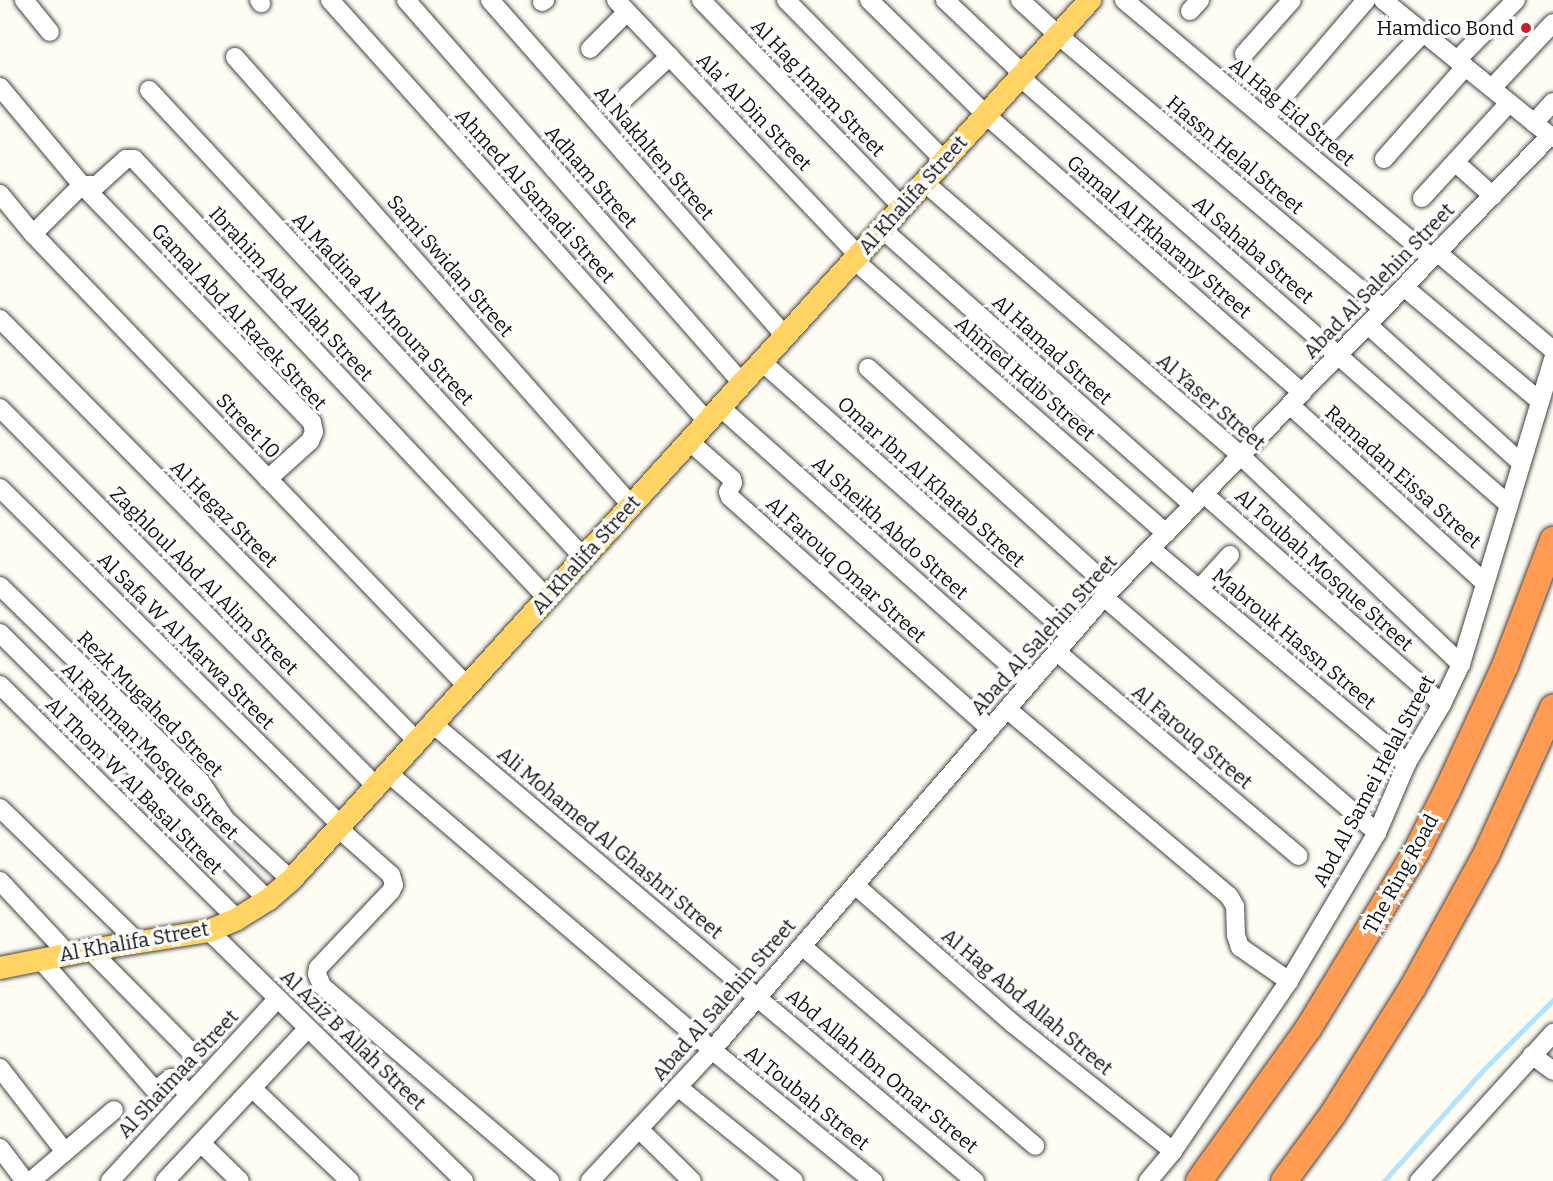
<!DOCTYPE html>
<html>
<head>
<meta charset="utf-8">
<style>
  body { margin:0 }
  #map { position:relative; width:1553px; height:1181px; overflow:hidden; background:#fffcf4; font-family:Bitter,serif }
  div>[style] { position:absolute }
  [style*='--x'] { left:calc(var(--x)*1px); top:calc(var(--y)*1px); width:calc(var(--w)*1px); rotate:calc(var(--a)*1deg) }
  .stream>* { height:4.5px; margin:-2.25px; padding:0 2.25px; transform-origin:2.25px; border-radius:2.25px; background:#b4e3fb }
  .roads { filter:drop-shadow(0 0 2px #434343) drop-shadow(0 0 2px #434343) }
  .minor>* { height:18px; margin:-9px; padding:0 9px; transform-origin:9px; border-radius:9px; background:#fff }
  .major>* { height:22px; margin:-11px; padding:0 11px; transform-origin:11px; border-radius:11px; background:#ffd464 }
  .highway>* { height:26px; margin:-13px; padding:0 13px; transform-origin:13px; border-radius:13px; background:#ff9b52 }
  .dots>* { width:16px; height:16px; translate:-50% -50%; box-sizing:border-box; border:3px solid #fff; border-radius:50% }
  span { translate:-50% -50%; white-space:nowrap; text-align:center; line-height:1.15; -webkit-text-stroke:6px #fff; paint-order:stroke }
  .poi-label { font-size:20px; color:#101010 }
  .right { translate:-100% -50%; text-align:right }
  .street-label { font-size:20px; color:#101010 }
</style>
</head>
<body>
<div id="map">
  <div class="stream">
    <div style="--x:1384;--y:1181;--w:150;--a:-48.2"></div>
    <div style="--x:1484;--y:1069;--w:98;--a:-45"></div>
  </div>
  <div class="roads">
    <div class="minor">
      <div style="--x:24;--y:0;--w:41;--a:50.9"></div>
      <div style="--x:259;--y:0;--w:4;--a:56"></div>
      <div style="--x:330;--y:0;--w:565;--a:48.16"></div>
      <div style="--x:406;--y:0;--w:509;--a:48.74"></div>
      <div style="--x:490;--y:0;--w:447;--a:48.7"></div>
      <div style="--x:616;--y:0;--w:352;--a:46.5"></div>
      <div style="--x:701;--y:0;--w:289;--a:45.8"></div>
      <div style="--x:786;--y:0;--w:225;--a:45.4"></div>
      <div style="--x:869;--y:0;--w:164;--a:44.5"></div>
      <div style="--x:986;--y:115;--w:421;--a:41.3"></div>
      <div style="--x:945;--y:0;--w:108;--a:43.5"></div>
      <div style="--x:1020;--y:0;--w:52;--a:42.6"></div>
      <div style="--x:1058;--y:35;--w:425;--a:40.1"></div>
      <div style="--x:1124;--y:0;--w:402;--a:40"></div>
      <div style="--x:1383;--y:0;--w:219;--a:39.1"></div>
      <div style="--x:542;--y:2;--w:4;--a:-34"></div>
      <div style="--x:1190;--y:11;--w:15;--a:-48"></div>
      <div style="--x:590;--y:49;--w:52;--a:-45"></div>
      <div style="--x:1244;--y:54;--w:72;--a:-48.4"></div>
      <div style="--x:235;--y:57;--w:598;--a:48.53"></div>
      <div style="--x:1457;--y:60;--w:84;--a:-45.5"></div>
      <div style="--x:1020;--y:77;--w:650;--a:41.19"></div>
      <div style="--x:0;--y:87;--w:128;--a:50.1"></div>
      <div style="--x:82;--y:185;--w:330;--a:45.9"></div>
      <div style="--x:312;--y:422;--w:10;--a:79"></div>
      <div style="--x:314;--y:432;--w:10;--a:114"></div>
      <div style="--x:310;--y:441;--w:57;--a:137.9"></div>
      <div style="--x:1492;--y:88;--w:89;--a:-46.8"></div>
      <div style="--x:149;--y:90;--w:639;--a:47.09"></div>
      <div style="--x:626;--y:97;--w:60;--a:-43"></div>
      <div style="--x:1265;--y:118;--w:155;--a:-49.4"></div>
      <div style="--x:1534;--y:123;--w:28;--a:-48"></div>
      <div style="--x:1330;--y:132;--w:136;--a:-46.8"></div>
      <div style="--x:1384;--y:159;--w:123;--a:-48.6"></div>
      <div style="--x:1455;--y:162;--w:51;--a:41.8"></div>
      <div style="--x:924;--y:182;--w:419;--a:40.8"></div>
      <div style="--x:1241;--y:456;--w:303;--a:43.4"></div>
      <div style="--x:82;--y:185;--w:15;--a:0"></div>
      <div style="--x:97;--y:185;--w:39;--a:-42"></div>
      <div style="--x:126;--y:159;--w:8;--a:0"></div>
      <div style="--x:134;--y:159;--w:603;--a:46.75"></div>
      <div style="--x:0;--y:194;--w:52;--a:50.5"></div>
      <div style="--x:33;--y:234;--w:627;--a:46.16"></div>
      <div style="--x:1422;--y:198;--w:129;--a:-47.5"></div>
      <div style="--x:882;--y:229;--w:416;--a:41.6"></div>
      <div style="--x:33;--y:234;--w:69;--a:-45"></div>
      <div style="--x:1437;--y:252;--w:152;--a:40.2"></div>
      <div style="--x:854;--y:260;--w:415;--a:41.2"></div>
      <div style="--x:1404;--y:287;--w:177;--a:40"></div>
      <div style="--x:0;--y:319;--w:593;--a:45.34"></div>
      <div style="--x:1368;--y:325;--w:206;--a:42"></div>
      <div style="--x:762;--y:362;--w:412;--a:41.5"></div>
      <div style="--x:868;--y:368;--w:329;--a:42.2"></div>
      <div style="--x:1290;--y:405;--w:264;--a:42.4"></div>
      <div style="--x:720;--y:407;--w:415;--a:41.7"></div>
      <div style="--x:0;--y:408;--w:533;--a:45.15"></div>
      <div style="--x:689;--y:441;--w:57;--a:41.5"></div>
      <div style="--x:732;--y:479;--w:4;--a:76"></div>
      <div style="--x:733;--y:483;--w:10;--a:119"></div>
      <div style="--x:728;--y:492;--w:5;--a:68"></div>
      <div style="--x:730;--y:497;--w:348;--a:41.7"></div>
      <div style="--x:0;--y:488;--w:479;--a:44.7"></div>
      <div style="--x:1204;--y:494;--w:317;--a:41.4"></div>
      <div style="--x:1151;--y:549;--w:334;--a:39.9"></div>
      <div style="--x:0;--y:586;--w:279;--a:44.3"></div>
      <div style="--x:200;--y:781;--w:45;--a:56.7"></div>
      <div style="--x:225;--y:819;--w:90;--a:42.7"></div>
      <div style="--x:1199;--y:589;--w:46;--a:-47.6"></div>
      <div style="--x:1104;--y:597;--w:361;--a:40.8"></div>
      <div style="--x:0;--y:633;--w:378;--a:44.9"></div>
      <div style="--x:1057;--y:652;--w:316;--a:40.2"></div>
      <div style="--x:0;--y:685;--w:333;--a:44.6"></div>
      <div style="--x:1007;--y:709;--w:290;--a:40.1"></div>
      <div style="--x:1229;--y:896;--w:12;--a:59"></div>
      <div style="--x:1235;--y:906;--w:29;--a:88"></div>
      <div style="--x:1236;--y:935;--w:13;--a:72"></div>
      <div style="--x:1240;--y:947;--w:60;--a:34.8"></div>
      <div style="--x:433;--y:724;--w:709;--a:40.14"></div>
      <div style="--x:388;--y:773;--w:426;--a:40.5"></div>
      <div style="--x:712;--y:1050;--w:208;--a:39.1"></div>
      <div style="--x:0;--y:808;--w:192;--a:44.2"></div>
      <div style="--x:338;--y:828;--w:71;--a:41.6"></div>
      <div style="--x:391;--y:875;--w:10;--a:73"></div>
      <div style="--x:394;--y:885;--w:7;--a:117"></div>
      <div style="--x:391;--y:891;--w:106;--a:133.5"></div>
      <div style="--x:318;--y:968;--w:6;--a:99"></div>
      <div style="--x:317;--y:974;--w:13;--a:67"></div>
      <div style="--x:322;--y:986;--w:300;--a:40.5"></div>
      <div style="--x:0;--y:881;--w:100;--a:47"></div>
      <div style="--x:855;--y:885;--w:209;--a:41.3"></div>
      <div style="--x:1012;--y:1023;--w:206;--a:38.5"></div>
      <div style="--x:209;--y:931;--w:357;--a:44.4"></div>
      <div style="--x:802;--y:946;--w:307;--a:40.6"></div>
      <div style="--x:90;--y:950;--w:148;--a:45.3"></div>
      <div style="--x:41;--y:960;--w:170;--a:48.8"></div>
      <div style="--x:153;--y:1088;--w:4;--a:14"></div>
      <div style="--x:157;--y:1089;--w:18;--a:-38"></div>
      <div style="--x:171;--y:1078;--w:25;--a:40"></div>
      <div style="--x:1532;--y:1055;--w:26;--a:37"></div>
      <div style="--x:0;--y:1068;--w:106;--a:52.3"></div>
      <div style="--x:678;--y:1087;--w:149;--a:39"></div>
      <div style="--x:252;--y:1088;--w:135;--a:43.5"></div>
      <div style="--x:639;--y:1129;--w:74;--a:44.5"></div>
      <div style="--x:201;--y:1143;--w:54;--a:44.3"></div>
      <div style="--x:0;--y:1148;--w:41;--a:52.9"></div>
      <div style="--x:31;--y:1181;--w:109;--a:-40.5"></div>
      <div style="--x:110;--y:1181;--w:248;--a:-47.4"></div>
      <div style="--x:165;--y:1181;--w:209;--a:-46.9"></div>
      <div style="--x:590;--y:1181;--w:179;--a:-47"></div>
      <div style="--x:712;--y:1050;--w:599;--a:-49.13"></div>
      <div style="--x:1104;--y:597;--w:641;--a:-45.95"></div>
      <div style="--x:1148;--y:1181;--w:39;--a:-50"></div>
      <div style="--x:1173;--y:1151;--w:206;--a:-55.7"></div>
      <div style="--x:1289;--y:981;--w:172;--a:-59.3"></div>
      <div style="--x:1377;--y:833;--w:76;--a:-66.8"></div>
      <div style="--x:1407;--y:763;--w:69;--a:-59.3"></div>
      <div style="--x:1442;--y:704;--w:44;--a:-64.6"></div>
      <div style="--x:1461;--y:664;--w:319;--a:-73.2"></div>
      <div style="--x:1419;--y:1181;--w:200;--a:-47.8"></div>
    </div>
    <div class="major">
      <div style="--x:0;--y:968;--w:92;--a:-11.3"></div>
      <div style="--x:90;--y:950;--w:121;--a:-9.1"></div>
      <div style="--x:209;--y:931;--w:30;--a:-23"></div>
      <div style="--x:237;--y:919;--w:36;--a:-32"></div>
      <div style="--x:268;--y:900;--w:30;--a:-41"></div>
      <div style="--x:291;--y:880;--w:1189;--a:-47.76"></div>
    </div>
    <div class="highway">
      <div style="--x:1199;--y:1181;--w:187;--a:-54.4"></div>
      <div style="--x:1308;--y:1029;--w:207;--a:-58.6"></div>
      <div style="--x:1416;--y:852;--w:68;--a:-63.1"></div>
      <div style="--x:1447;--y:791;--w:138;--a:-65.1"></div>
      <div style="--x:1505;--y:666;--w:135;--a:-69.1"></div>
      <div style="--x:1284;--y:1181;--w:83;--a:-53.8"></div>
      <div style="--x:1333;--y:1114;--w:150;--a:-57.8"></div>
      <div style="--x:1413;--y:987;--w:151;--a:-61.1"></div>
      <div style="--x:1486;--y:855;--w:162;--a:-65.5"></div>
    </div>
  </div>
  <div class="dots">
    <div style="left:1526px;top:28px;background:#cd1b2a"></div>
  </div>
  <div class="poi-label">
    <span class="right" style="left:1514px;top:28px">Hamdico Bond</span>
  </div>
  <div class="street-label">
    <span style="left:818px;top:88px;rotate:46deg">Al Hag Imam Street</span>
    <span style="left:754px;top:112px;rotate:46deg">Ala' Al Din Street</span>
    <span style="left:1292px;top:112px;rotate:40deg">Al Hag Eid Street</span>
    <span style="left:654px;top:153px;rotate:49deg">Al Nakhlten Street</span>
    <span style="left:1235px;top:155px;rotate:40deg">Hassn Helal Street</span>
    <span style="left:591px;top:177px;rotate:49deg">Adham Street</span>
    <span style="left:913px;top:195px;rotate:-48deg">Al Khalifa Street</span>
    <span style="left:535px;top:196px;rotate:48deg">Ahmed Al Samadi Street</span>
    <span style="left:1159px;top:237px;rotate:41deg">Gamal Al Fkharany Street</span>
    <span style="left:1253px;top:250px;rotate:41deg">Al Sahaba Street</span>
    <span style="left:450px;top:266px;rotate:49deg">Sami Swidan Street</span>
    <span style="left:1379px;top:281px;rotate:-46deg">Abad Al Salehin Street</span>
    <span style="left:291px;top:294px;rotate:47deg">Ibrahim Abd Allah Street</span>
    <span style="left:383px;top:309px;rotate:47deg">Al Madina Al Mnoura Street</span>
    <span style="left:239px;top:317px;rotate:47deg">Gamal Abd Al Razek Street</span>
    <span style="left:1052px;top:350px;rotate:42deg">Al Hamad Street</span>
    <span style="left:1025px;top:379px;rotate:41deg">Ahmed Hdib Street</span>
    <span style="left:1211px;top:402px;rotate:41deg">Al Yaser Street</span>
    <span style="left:248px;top:426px;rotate:46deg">Street 10</span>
    <span style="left:1403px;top:477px;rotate:42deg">Ramadan Eissa Street</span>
    <span style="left:931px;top:482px;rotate:42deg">Omar Ibn Al Khatab Street</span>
    <span style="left:224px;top:514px;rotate:45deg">Al Hegaz Street</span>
    <span style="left:890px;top:528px;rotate:42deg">Al Sheikh Abdo Street</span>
    <span style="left:586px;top:555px;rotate:-48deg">Al Khalifa Street</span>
    <span style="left:846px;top:570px;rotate:42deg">Al Farouq Omar Street</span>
    <span style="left:1324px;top:570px;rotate:42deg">Al Toubah Mosque Street</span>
    <span style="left:204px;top:581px;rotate:45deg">Zaghloul Abd Al Alim Street</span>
    <span style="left:1044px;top:635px;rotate:-48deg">Abad Al Salehin Street</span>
    <span style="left:1294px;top:639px;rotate:40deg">Mabrouk Hassn Street</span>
    <span style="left:186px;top:641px;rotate:45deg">Al Safa W Al Marwa Street</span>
    <span style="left:150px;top:704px;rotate:45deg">Rezk Mugahed Street</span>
    <span style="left:1192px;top:737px;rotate:40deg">Al Farouq Street</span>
    <span style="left:150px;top:751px;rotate:45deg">Al Rahman Mosque Street</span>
    <span style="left:1374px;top:781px;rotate:-62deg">Abd Al Samei Helal Street</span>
    <span style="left:134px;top:786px;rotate:45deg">Al Thom W Al Basal Street</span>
    <span style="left:610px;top:843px;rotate:40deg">Ali Mohamed Al Ghashri Street</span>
    <span style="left:1401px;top:874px;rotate:-61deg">The Ring Road</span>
    <span style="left:134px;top:942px;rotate:-10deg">Al Khalifa Street</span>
    <span style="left:724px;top:1000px;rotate:-49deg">Abad Al Salehin Street</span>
    <span style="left:1027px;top:1002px;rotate:40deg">Al Hag Abd Allah Street</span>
    <span style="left:353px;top:1040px;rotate:44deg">Al Aziz B Allah Street</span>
    <span style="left:882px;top:1071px;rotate:40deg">Abd Allah Ibn Omar Street</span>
    <span style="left:178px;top:1074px;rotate:-47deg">Al Shaimaa Street</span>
    <span style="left:807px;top:1098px;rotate:39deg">Al Toubah Street</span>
  </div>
</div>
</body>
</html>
